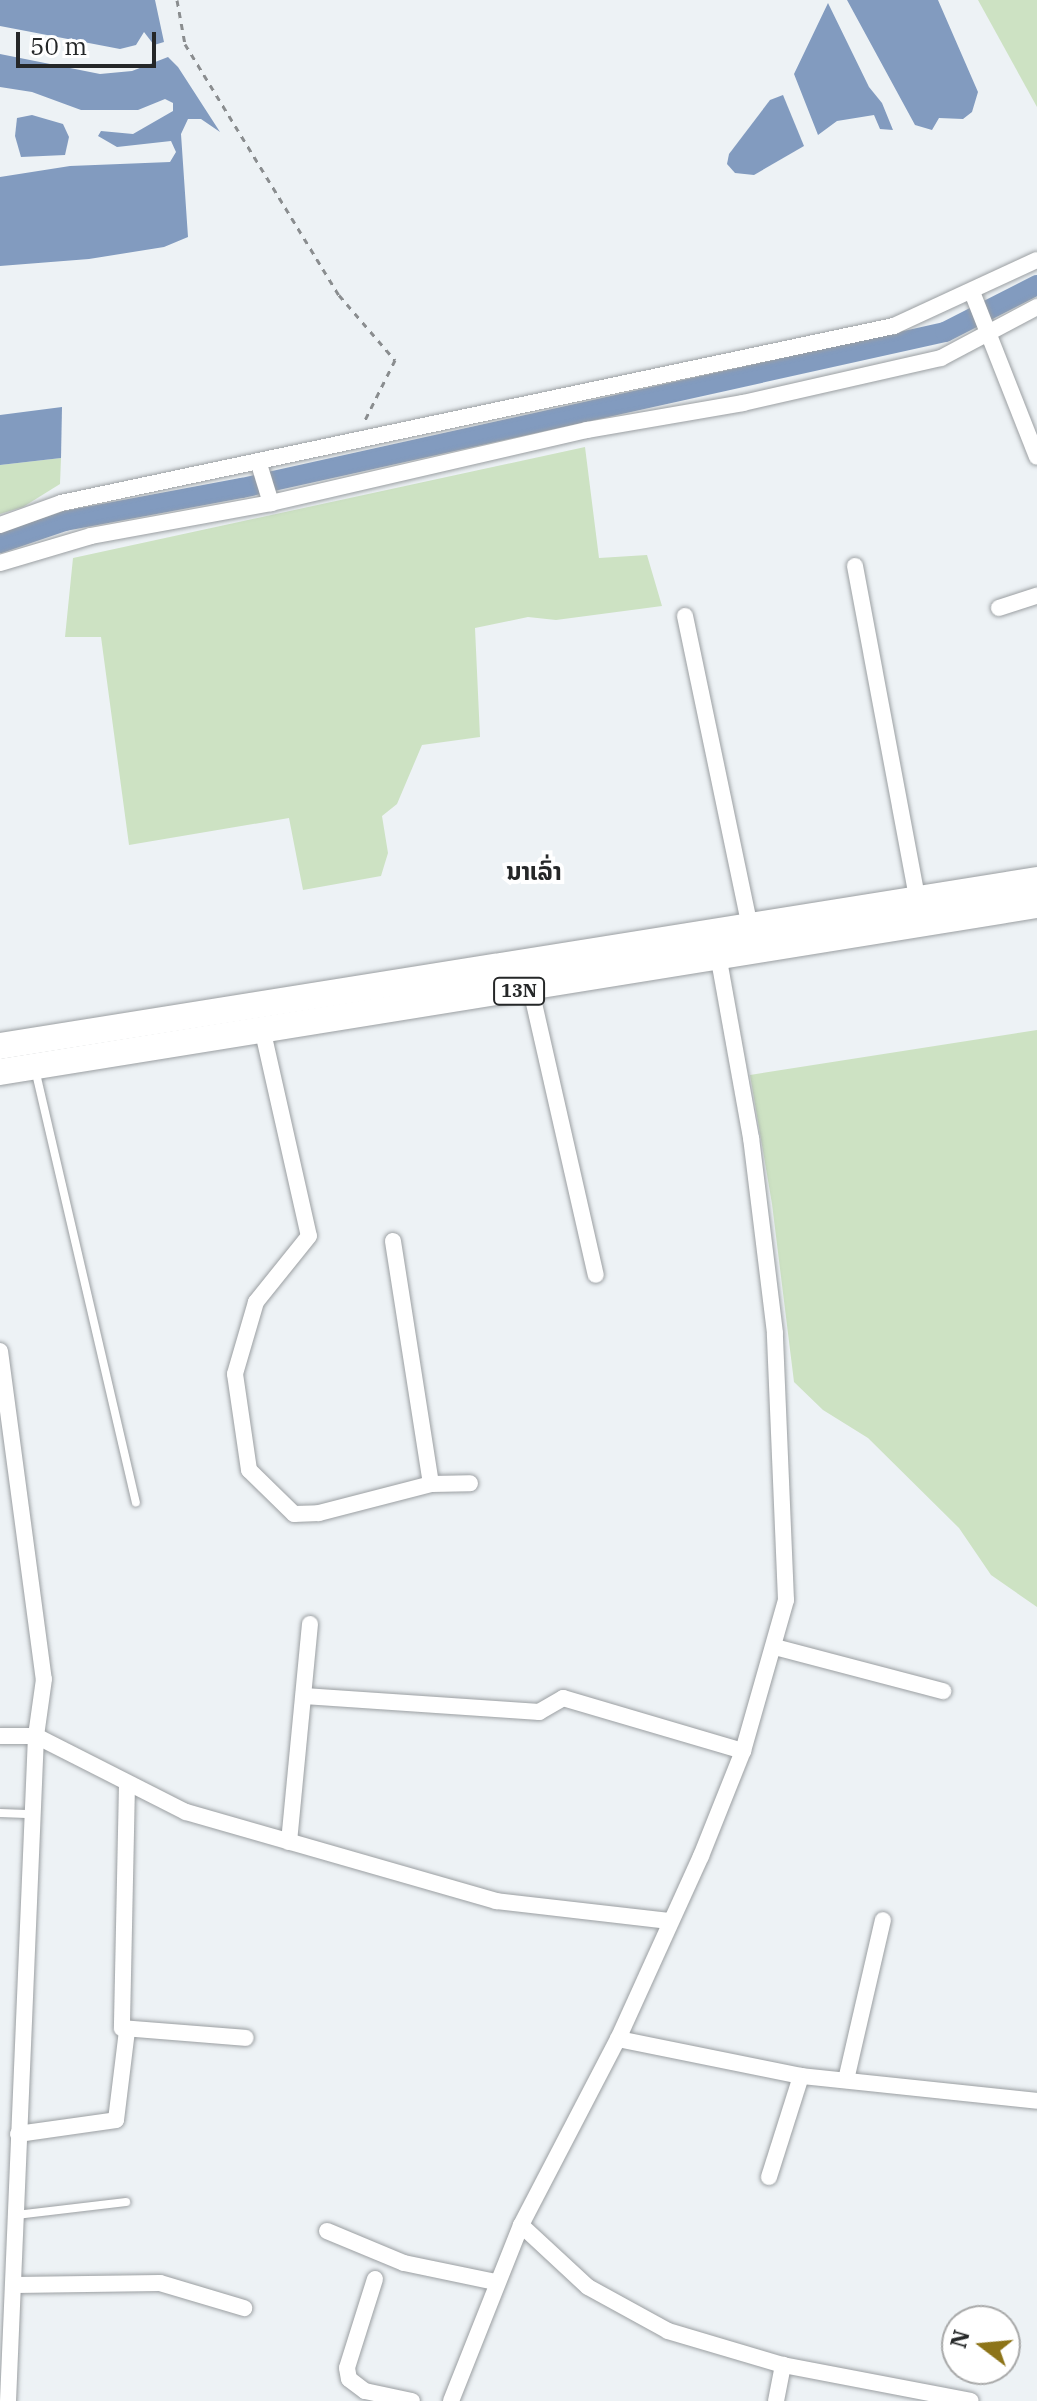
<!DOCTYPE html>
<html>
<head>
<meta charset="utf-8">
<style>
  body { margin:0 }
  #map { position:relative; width:1037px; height:2401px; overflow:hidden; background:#edf2f5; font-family:"IBM Plex Serif","Noto Sans Lao",serif }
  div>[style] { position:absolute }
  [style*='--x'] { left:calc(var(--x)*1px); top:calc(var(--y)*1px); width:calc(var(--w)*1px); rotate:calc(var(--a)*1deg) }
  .green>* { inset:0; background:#cde2c3 }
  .water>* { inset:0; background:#829bbf }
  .canal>* { height:20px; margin:-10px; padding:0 10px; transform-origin:10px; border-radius:10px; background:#829bbf }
  .path>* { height:3px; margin-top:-1.5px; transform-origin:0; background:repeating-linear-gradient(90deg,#8a8d8f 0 6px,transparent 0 12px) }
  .roads { filter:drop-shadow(0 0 2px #9b9fa2) drop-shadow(0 0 2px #9b9fa2) }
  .service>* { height:8px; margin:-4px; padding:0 4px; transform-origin:4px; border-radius:4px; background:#fff }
  .minor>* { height:16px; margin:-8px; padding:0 8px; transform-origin:8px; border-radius:8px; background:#fff }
  .trunk>* { height:26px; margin:-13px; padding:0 13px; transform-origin:13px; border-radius:13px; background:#fff }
  span { translate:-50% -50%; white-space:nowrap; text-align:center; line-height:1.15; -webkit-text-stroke:8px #fff; paint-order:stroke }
  .shield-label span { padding:2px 6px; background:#fff; border:2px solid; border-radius:6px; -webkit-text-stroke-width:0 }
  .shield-label { font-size:18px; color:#252728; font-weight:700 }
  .quarter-label { font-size:24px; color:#252728; font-weight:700 }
  .north { position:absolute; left:941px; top:2305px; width:80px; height:80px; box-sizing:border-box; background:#fff; border:2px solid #a8a9a9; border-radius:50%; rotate:286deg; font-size:22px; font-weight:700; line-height:32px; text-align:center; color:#252728 }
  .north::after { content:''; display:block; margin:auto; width:28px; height:36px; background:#8d7418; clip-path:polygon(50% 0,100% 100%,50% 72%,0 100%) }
  .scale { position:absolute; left:16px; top:32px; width:140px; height:36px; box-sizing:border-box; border:4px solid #252728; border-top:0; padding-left:10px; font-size:24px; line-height:28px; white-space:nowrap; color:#252728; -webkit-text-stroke:6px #fff; paint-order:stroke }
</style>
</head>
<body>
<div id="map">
  <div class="green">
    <div style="clip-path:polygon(978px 0,1037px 0,1037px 107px)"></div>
    <div style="clip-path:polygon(585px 447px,599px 558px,647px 555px,662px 606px,556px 620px,528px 617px,475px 628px,480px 737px,422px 745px,397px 804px,382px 816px,388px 853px,381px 876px,303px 890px,289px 818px,129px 845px,101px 637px,65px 637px,73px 558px)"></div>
    <div style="clip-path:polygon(61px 458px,60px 484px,23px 507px,0 514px,0 465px)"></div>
    <div style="clip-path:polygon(1037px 1030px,1037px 1607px,991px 1575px,959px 1528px,868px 1438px,823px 1410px,794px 1382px,772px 1204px,750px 1075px)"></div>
  </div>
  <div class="water">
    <div style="clip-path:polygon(0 0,155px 0,164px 42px,154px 45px,144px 32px,136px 45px,120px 49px,0 26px)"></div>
    <div style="clip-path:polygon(847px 0,938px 0,978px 92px,972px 112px,963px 119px,939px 118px,932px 130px,915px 125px)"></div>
    <div style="clip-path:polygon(828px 3px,869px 87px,882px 103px,893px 130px,880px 129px,874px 115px,837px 121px,818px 135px,794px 74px)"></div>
    <div style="clip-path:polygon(0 54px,100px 74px,132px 71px,168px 57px,178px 67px,220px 132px,201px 119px,188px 119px,181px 134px,188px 237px,164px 247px,89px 259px,0 266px,0 177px,70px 166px,170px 162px,176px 152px,171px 141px,117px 147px,98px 136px,101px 131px,133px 134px,173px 111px,173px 103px,165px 99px,138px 110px,81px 110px,32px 92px,0 87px)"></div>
    <div style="clip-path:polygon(783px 95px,804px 146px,754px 175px,735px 173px,727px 164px,729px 154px,770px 100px)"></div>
    <div style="clip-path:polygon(32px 115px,63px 124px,69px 137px,65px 155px,21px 157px,15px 136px,17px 118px)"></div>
    <div style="clip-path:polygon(62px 407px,61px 458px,0 465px,0 415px)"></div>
  </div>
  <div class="canal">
    <div style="--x:0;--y:543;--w:69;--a:-18.7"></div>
    <div style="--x:65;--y:521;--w:180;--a:-10.6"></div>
    <div style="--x:242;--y:488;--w:720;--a:-12.51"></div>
    <div style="--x:945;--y:332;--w:103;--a:-27.1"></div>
  </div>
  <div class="path">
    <div style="--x:177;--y:0;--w:45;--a:79.7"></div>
    <div style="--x:185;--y:44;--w:294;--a:58.5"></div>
    <div style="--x:339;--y:295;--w:86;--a:49.3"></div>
    <div style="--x:395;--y:360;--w:67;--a:116.6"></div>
  </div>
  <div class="roads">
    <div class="service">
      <div style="--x:35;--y:1069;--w:445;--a:76.9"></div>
      <div style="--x:0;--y:1813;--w:33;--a:2"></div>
      <div style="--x:16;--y:2215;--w:111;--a:-6.7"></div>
    </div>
    <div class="minor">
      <div style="--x:972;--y:292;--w:177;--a:68.5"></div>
      <div style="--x:259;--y:464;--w:41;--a:72.9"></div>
      <div style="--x:0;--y:525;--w:65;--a:-19.8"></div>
      <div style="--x:61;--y:503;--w:852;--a:-12"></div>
      <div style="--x:894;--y:326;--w:157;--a:-24.8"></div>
      <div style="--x:0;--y:563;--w:95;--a:-16.5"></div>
      <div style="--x:91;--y:536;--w:183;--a:-10.4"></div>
      <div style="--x:271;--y:503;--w:324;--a:-13"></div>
      <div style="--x:587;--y:430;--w:158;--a:-9.8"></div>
      <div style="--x:743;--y:403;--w:203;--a:-12.8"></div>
      <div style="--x:941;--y:358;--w:109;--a:-28"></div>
      <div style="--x:855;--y:566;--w:338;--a:79.4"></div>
      <div style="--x:999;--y:608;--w:40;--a:-18"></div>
      <div style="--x:685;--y:616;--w:323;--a:78.2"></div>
      <div style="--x:531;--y:990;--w:292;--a:77.2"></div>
      <div style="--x:262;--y:1028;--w:213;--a:77.3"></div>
      <div style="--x:309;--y:1236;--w:85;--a:128.8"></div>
      <div style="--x:256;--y:1302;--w:75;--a:106.3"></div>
      <div style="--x:235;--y:1374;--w:97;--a:81.7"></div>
      <div style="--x:249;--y:1470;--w:63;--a:44.4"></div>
      <div style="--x:294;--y:1514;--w:25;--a:-2"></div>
      <div style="--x:319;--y:1513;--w:116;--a:-14.5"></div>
      <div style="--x:431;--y:1484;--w:246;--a:-98.9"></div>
      <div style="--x:0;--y:1351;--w:331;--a:82.4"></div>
      <div style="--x:44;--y:1679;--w:58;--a:98"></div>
      <div style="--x:36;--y:1736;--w:666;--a:92.41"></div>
      <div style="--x:431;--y:1484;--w:39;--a:-1"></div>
      <div style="--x:775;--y:1647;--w:174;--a:14.7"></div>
      <div style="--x:304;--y:1696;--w:236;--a:3.9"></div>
      <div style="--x:539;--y:1712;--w:28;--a:-30"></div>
      <div style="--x:563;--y:1698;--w:188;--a:16.4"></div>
      <div style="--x:0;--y:1736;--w:36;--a:0"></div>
      <div style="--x:36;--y:1736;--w:168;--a:26.9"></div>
      <div style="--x:186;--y:1812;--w:323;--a:16"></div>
      <div style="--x:496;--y:1901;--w:173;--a:6.6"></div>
      <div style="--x:127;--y:1784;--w:244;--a:91.2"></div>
      <div style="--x:122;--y:2028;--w:124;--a:4.6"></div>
      <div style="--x:289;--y:1842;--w:219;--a:-84.5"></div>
      <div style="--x:618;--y:2039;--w:187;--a:11.4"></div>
      <div style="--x:801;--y:2076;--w:237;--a:6"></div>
      <div style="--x:846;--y:2080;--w:164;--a:-77"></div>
      <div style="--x:18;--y:2134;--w:99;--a:-8.1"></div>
      <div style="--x:116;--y:2120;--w:90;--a:-83"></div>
      <div style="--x:769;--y:2177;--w:106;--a:-72.4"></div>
      <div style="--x:521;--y:2225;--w:91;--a:42.8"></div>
      <div style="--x:588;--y:2287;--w:91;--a:28.8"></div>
      <div style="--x:668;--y:2331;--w:120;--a:16.5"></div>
      <div style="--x:783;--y:2365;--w:191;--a:10.8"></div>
      <div style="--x:327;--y:2231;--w:83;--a:22.6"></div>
      <div style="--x:404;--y:2263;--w:94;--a:11.7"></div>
      <div style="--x:375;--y:2279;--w:93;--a:107.5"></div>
      <div style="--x:347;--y:2368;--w:11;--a:80"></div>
      <div style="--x:349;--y:2379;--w:20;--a:37"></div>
      <div style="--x:365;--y:2391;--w:48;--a:12"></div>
      <div style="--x:15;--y:2285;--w:145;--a:-0.8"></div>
      <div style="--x:160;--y:2283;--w:88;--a:16.6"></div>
      <div style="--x:451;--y:2401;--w:189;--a:-68.3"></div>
      <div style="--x:521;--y:2225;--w:210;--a:-62.5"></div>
      <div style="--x:618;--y:2039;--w:201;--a:-65.6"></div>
      <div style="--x:701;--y:1856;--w:113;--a:-68.2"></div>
      <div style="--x:743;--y:1751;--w:157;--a:-74.1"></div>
      <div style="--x:786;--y:1600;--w:267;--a:-92.4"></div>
      <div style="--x:775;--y:1333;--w:196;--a:-97"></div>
      <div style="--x:751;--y:1138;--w:192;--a:-100.2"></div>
      <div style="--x:776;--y:2401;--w:37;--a:-79"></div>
    </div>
    <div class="trunk">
      <div style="--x:0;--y:1046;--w:1050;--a:-9.09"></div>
      <div style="--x:0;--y:1072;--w:1050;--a:-9.15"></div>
    </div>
  </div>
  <div class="shield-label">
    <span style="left:519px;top:991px">13N</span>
  </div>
  <div class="quarter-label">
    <span style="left:534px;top:872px">ນາເລົ່າ</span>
  </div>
  <div class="north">N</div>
  <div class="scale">50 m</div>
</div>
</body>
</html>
